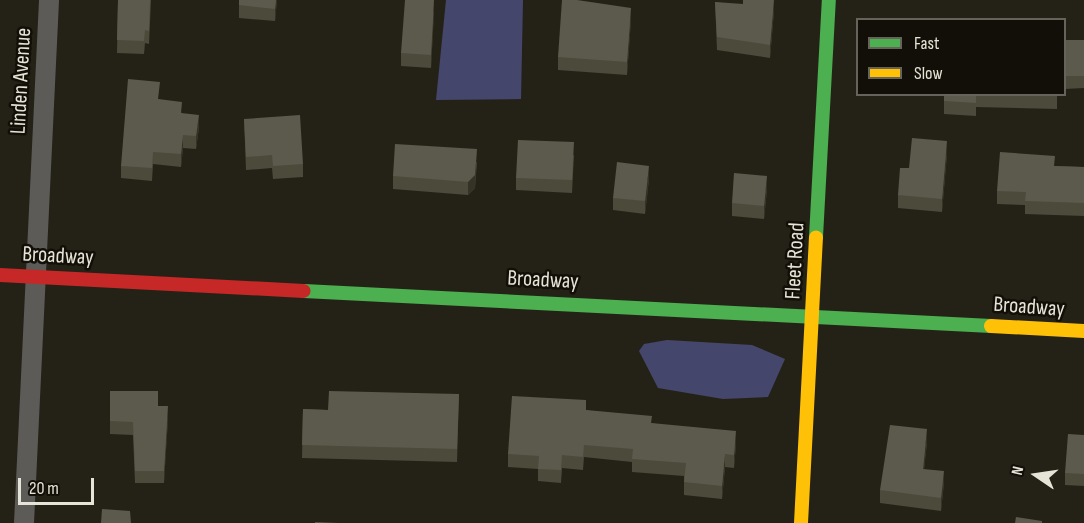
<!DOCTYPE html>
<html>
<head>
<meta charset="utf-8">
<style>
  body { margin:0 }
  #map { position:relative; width:1084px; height:523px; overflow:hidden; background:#242217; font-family:"Sofia Sans Condensed",sans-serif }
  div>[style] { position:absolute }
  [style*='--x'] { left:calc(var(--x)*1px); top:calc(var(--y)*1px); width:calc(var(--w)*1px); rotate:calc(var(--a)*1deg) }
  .forest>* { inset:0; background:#44476b }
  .street>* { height:20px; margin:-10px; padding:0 10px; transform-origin:10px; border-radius:10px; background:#5c5b57 }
  .fast>* { height:14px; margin:-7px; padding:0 7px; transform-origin:7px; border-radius:7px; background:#4caf50 }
  .slow>* { height:14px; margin:-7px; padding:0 7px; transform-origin:7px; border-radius:7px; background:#ffc107 }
  .jam>* { height:14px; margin:-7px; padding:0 7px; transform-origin:7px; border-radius:7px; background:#c62828 }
  .wall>* { inset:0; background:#4c4a3b }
  .shaded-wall>* { inset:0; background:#353325 }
  .building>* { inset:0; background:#5c5a4c }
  span { translate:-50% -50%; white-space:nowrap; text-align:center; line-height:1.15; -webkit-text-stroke:5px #110f07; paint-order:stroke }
  .street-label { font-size:22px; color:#e6e4d7 }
  .legend { position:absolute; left:856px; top:18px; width:210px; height:78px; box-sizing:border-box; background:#110f07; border:2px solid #66645a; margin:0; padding:8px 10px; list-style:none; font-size:18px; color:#e6e4d7 }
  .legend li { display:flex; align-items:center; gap:12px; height:30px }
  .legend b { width:30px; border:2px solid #66645a }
  .north { position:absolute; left:1006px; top:445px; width:60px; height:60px; -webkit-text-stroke:4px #110f07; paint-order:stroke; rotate:283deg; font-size:16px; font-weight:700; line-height:24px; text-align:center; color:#e6e4d7 }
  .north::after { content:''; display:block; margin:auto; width:21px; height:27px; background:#e6e4d7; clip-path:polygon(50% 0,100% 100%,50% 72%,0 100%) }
  .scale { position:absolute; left:18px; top:478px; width:76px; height:27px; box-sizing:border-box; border:3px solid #e6e4d7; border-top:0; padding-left:8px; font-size:18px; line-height:21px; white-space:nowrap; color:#e6e4d7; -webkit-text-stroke:4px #110f07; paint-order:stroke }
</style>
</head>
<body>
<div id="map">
  <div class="forest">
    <div style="clip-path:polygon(446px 0,523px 0,521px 99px,436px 100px)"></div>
    <div style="clip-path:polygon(667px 340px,752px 345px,785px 359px,768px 397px,723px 399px,658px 388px,639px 351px,644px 344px)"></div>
  </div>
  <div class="street">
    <div style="--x:24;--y:523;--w:524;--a:-87.26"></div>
  </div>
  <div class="fast">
    <div style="--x:816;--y:237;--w:237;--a:-86.9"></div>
    <div style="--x:304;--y:291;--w:688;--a:2.92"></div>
  </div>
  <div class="slow">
    <div style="--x:991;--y:326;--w:93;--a:3.1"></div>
    <div style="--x:801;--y:523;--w:286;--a:-87"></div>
  </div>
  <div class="jam">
    <div style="--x:0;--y:275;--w:304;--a:3"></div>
  </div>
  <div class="wall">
    <div style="clip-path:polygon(118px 0,151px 0,149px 44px,145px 43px,144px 54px,117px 53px)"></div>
    <div style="clip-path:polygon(239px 0,277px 0,275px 21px,239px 18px)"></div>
    <div style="clip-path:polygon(715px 2px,774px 11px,770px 58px,717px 50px)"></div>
    <div style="clip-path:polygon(434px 12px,431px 68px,401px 66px,401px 53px)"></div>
    <div style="clip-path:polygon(631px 20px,627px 75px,558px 70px,558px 57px)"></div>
    <div style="clip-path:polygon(1065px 40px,1084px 40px,1084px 88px,1065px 89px)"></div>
    <div style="clip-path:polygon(944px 94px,1057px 94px,1057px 109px,976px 107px,976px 116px,944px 114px)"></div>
    <div style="clip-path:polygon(159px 99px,182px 113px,199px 127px,196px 149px,183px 148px,181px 167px,153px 164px,152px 181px,121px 178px,121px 166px)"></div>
    <div style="clip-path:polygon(244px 119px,303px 164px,303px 177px,273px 179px,272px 168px,246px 170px)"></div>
    <div style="clip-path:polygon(947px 154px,942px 212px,898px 208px,898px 195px)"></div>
    <div style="clip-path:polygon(574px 155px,572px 193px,516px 190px,516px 178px)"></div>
    <div style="clip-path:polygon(477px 162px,475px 188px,468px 195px,393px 189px,393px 176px)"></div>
    <div style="clip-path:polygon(1055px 166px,1084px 167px,1084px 216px,1025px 214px,1025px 205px,997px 204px,997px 191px)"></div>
    <div style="clip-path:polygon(649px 179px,645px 214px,613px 210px,613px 198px)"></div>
    <div style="clip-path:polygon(767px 189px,764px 219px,732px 216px,732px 203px)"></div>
    <div style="clip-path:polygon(110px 391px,158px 406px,168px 419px,164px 483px,135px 483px,133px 435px,110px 434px)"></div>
    <div style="clip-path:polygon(459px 394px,457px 462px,302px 458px,303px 409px,328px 410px)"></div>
    <div style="clip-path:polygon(586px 410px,652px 423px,736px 444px,734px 468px,725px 467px,722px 499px,684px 495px,684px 476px,632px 472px,632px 462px,584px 457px,583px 470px,562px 468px,561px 483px,538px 481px,538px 469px,508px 467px,508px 454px)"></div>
    <div style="clip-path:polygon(1084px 435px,1084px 486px,1065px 485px,1065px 473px)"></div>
    <div style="clip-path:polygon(927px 442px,924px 469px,944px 483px,941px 511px,880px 503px,880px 490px)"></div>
  </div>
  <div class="shaded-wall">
    <div style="clip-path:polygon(276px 0,277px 0,275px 21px,275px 9px)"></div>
    <div style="clip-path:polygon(434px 0,434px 12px,431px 68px,431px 55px)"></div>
    <div style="clip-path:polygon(774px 0,774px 11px,770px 58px,770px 45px)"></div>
    <div style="clip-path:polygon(631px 8px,631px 20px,627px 75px,627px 62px)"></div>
    <div style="clip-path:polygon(199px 115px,199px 127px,196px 149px,196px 136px)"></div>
    <div style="clip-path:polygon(183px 135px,183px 148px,181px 167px,181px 154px)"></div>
    <div style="clip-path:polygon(947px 141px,947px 154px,942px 212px,942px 199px)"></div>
    <div style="clip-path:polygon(477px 149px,475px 188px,468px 195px,468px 182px)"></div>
    <div style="clip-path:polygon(649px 166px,649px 179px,645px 214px,645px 201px)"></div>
    <div style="clip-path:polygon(767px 176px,767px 189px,764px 219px,764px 206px)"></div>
    <div style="clip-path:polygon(168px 406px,168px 419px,164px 483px,164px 471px)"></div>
    <div style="clip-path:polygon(927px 429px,927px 442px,923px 481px,923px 469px)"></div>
    <div style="clip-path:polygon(736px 431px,736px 444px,734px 468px,734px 455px)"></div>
    <div style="clip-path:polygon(725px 454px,725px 467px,722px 499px,722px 486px)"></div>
    <div style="clip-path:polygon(944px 471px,944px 483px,941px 511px,941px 498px)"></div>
  </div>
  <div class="building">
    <div style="clip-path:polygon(118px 0,150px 0,149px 31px,145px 30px,144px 41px,117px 40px)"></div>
    <div style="clip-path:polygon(239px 0,276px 0,275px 9px,239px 5px)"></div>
    <div style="clip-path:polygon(405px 0,434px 0,431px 55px,401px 53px)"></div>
    <div style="clip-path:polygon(562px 0,577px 0,631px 8px,627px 62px,558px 57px)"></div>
    <div style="clip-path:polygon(743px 0,774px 0,770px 45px,717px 37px,715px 2px,743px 4px)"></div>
    <div style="clip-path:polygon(910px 18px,933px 18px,933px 20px,910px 20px)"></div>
    <div style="clip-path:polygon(1065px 40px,1084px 40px,1084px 76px,1065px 76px)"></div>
    <div style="clip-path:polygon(128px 79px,160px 82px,158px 99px,182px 102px,181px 113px,199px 115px,196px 136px,183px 135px,181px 154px,153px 152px,152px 168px,121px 166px)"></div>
    <div style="clip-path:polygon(944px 94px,976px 94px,976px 103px,944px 101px)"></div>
    <div style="clip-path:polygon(987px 94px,1057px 94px,1057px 96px)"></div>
    <div style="clip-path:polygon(300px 115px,303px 164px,273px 166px,272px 155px,246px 157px,244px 119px)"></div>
    <div style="clip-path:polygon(912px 138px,947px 141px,942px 199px,898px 195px,900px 168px,909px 168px)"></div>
    <div style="clip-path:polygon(518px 140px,574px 142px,572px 180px,516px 178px)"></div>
    <div style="clip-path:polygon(395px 144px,477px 149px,475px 175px,468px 182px,393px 176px)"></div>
    <div style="clip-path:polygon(1000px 152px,1055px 156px,1054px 166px,1084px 167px,1084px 203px,1025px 201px,1026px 192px,997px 191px)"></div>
    <div style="clip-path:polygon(617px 162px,649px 166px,645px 201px,613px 198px)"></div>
    <div style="clip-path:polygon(734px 173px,767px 176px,764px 206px,732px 203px)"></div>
    <div style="clip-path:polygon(110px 391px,158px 391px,158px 406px,168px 406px,164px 471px,135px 471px,133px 422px,110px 421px)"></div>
    <div style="clip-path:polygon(329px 391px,459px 394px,457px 449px,302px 445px,303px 409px,328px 410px)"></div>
    <div style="clip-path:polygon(512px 396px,586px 400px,586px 410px,652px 416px,651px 423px,736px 431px,734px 455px,725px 454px,722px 486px,684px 482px,686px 463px,632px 459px,633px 449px,584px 445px,583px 457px,562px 455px,561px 470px,538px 469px,539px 456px,508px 454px)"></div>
    <div style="clip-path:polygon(890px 425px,927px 429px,923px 469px,944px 471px,941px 498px,880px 490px)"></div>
    <div style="clip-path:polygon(1068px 434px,1084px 435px,1084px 474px,1065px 473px)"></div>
    <div style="clip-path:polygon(102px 509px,130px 511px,131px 523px,101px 523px)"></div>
    <div style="clip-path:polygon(1016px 517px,1042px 521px,1042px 523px,1015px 523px)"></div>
    <div style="clip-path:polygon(315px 522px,339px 523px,315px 523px)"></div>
  </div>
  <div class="street-label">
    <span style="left:21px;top:81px;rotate:-87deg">Linden Avenue</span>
    <span style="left:58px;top:256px;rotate:3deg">Broadway</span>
    <span style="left:795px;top:261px;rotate:-87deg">Fleet Road</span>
    <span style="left:543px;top:280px;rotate:3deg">Broadway</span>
    <span style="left:1029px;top:307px;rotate:4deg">Broadway</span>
  </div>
  <ul class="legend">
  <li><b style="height:8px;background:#4caf50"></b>Fast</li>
  <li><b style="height:8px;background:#ffc107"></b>Slow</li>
  </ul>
  <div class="north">N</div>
  <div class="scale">20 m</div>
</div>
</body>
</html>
